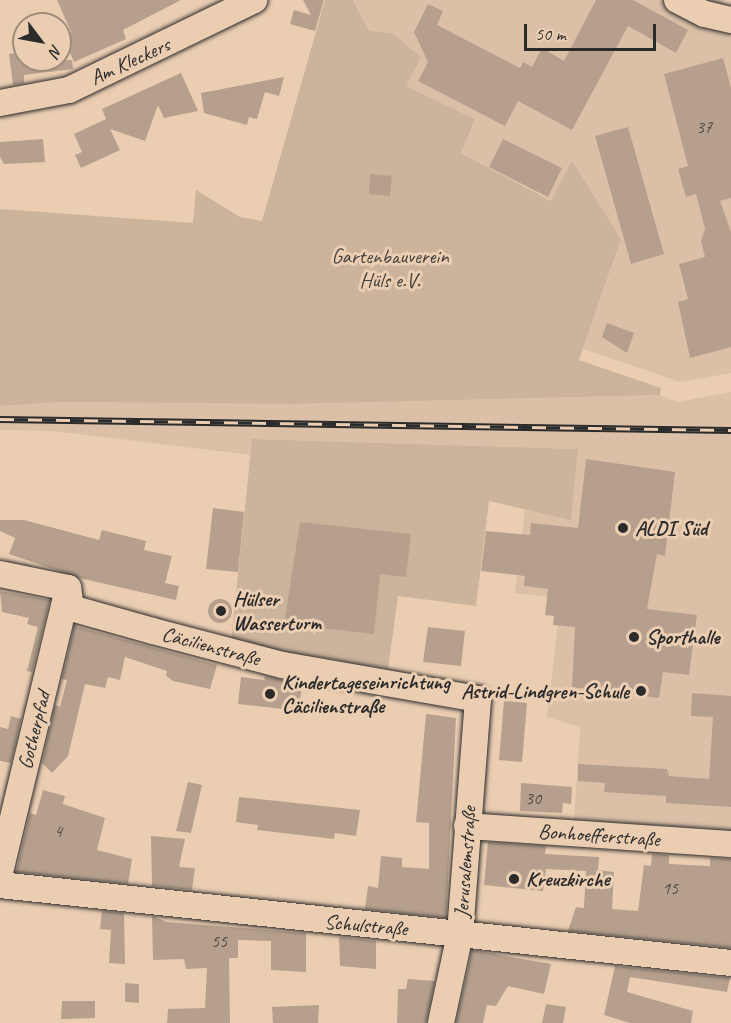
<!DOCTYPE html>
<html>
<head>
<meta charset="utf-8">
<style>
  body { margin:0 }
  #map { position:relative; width:731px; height:1023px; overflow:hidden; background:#ebceb2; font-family:Caveat,sans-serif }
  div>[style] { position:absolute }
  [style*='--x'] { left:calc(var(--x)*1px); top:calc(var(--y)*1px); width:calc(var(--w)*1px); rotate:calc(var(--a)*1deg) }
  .built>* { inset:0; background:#dbc0a7 }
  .green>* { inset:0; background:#ccb39c }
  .building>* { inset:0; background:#b6a08d }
  .round { border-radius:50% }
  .roads { filter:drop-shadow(0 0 2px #2b2b2b) drop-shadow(0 0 2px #2b2b2b) }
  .minor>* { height:26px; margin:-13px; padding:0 13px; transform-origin:13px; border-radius:13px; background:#ebceb2 }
  .rail>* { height:7px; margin-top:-3.5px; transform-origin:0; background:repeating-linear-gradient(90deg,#ebceb2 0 14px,#2b2b2b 0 28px); box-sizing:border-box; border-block:2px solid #2b2b2b }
  .dots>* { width:16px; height:16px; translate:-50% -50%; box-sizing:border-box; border:3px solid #ebceb2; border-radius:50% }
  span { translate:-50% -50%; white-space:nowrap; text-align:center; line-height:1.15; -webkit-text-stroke:6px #ebceb2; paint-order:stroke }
  .number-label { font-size:18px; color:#4e4844 }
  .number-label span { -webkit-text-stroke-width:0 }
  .street-label { font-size:21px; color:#2b2b2b }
  .park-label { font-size:21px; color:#433f3c }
  .poi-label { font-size:21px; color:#2b2b2b; font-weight:700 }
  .left { translate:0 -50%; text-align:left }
  .right { translate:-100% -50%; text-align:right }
  .north { position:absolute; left:12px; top:12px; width:60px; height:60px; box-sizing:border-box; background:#ebceb2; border:2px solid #9e8d7c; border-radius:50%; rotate:122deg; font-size:16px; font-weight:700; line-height:24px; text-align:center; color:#2b2b2b }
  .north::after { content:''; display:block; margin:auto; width:21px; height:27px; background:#2b2b2b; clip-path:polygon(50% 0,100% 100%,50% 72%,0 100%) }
  .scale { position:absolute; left:524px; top:24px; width:132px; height:27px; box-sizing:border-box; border:3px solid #2b2b2b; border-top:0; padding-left:8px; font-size:18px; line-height:21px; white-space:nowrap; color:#2b2b2b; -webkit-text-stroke:4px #ebceb2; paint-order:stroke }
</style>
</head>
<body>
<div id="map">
  <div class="built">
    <div style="clip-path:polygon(353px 0,723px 0,731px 39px,731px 373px,680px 382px,583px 349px,621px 239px,572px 162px,552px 201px,461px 153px,474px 119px,406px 86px,392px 33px,369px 31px)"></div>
    <div style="clip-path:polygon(731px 392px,731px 834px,574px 824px,580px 727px,547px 717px,561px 598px,515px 593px,525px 510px,571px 519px,578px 449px,252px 439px,251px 455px,53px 431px,0 430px,0 406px,63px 402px,296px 404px,660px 395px,678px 402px)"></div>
  </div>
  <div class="green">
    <div style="clip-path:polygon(325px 0,353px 0,369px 31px,392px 33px,421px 57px,406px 86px,475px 119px,461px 153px,551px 201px,572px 161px,621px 239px,579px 360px,661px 388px,660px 395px,296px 404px,63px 402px,0 406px,0 209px,193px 223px,196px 190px,240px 217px,262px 221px)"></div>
    <div style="clip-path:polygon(252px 439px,578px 449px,571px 520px,489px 501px,476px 606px,398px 596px,388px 669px,231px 642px)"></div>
  </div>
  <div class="building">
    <div style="clip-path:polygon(57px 0,181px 0,123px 30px,126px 39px,74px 62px,63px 36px,71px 32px)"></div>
    <div style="clip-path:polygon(303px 0,324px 0,315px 31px,290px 24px,294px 10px,311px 15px)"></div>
    <div style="clip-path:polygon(596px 0,633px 0,688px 30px,676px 53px,628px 26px,572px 130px,518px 101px,505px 126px,418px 81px,428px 62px,414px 32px,428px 4px,443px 11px,437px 25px,520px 68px,523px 62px,532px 67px,542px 48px,564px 61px)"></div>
    <div style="clip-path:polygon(24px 52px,24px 60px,72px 60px,73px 69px,24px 75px,24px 83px,13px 85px,9px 54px)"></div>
    <div style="clip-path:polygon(723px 58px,731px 88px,731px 198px,720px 201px,731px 232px,731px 347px,690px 358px,678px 302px,688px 299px,679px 264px,705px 257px,701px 241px,705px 229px,696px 194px,686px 197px,678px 169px,688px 166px,664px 74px)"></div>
    <div style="clip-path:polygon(181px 73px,198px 111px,164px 118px,158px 105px,145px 141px,110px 129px,120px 150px,81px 168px,75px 155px,82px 152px,74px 134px,106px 119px,102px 109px)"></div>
    <div style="clip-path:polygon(284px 77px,279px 96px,265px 92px,257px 119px,249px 117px,247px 125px,204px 113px,201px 93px)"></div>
    <div style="clip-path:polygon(628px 127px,664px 254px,631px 264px,595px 136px)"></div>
    <div style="clip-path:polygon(43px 139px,45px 162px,4px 164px,0 157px,0 142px)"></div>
    <div style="clip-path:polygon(503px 139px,562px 168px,548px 197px,489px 167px)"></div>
    <div style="clip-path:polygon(370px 174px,392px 176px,390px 196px,369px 194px)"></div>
    <div style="clip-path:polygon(607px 323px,634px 333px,627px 353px,602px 337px)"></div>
    <div style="clip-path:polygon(586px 459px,675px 472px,665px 556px,657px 554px,647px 609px,697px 615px,689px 675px,663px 672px,659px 698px,572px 687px,575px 627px,553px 625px,554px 616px,545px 615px,548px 589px,524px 586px,525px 576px,481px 571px,486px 531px,530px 535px,531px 523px,578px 528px)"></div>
    <div style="clip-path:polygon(213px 508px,244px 512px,238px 572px,206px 569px)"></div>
    <div style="clip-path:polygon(0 520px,24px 520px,99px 540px,102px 530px,146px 541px,144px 550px,172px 556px,165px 583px,179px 586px,176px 600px,79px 578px,9px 554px,15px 538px,0 531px)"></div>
    <div style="clip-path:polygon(300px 522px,411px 534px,406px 577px,380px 574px,374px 634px,284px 624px)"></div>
    <div style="clip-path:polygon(0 591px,50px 600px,32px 672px,27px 671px,38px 627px,27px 624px,29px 618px,2px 612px)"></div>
    <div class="round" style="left:208px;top:599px;width:24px;height:24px"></div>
    <div style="clip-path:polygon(74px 626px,217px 665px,210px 689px,173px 681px,166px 676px,167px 671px,125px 657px,120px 680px,108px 677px,105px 688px,85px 684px,68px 756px,52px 773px,42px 763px,55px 705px,60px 707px,67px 680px,62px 679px)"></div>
    <div style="clip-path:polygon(428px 627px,465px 631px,461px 666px,423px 662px)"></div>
    <div style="clip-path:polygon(265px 676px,302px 684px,299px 711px,238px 704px,241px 677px,264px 680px)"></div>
    <div style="clip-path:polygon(692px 693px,731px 696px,731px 807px,666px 803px,666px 796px,604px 792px,605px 783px,578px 781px,578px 764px,667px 769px,669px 776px,709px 779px,713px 717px,691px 716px)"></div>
    <div style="clip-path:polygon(504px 701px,527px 703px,522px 762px,499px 760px)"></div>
    <div style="clip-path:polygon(426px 714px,456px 718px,446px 918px,365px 909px,368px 886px,378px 888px,381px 856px,402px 858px,402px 867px,429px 869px,429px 823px,416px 822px)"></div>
    <div style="clip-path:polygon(11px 716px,21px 719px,11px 763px,0 761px,0 727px,8px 729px)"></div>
    <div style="clip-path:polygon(188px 782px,202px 785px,191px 833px,176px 831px)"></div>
    <div style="clip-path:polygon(521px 783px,572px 787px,571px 804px,563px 803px,562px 813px,520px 811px)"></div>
    <div style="clip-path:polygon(43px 790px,65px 796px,63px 804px,105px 818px,97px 850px,132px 859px,128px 884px,16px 872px,30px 813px,36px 815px)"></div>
    <div style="clip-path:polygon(239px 797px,360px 810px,356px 836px,335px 833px,334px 839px,257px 830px,258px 825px,236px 822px)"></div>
    <div style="clip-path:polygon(151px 836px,185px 839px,179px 867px,195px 868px,192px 890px,152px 886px)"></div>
    <div style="clip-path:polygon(488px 842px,546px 846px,545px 854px,599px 857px,598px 870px,614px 872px,612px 909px,638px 911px,644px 865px,651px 866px,652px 854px,669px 855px,669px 864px,710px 866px,710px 858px,731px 859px,731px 948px,568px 931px,576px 907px,584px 908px,586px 871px,546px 869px,543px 891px,484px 885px)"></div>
    <div style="clip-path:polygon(102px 911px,124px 913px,125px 964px,109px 963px,111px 930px,100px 929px)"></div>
    <div style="clip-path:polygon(152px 916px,167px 922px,306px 933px,306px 972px,271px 970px,271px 941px,238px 940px,238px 958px,229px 958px,230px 1023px,167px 1023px,168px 1009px,205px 1008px,207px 968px,186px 969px,184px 959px,153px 960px)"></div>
    <div style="clip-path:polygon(339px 937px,376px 941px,376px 969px,340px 966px)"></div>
    <div style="clip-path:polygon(472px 950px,551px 964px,544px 994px,508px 986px,496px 1006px,487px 1005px,483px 1023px,456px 1023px)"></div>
    <div style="clip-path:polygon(615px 966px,729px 978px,730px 978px,727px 992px,630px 977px,627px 992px,693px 1011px,691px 1023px,630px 1023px,604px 1015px)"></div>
    <div style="clip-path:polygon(408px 979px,435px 981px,426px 1023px,397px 1023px,398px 989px,406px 989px)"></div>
    <div style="clip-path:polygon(125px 983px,139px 984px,139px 1003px,125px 1002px)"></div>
    <div style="clip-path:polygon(62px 1001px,95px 1001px,95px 1018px,61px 1019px)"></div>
    <div style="clip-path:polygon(546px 1004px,566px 1007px,563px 1023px,542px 1023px)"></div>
    <div style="clip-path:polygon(319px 1005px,318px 1023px,273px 1023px,272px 1007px)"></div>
  </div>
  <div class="roads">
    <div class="minor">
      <div style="--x:677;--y:0;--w:31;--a:27"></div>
      <div style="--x:705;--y:14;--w:27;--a:13"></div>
      <div style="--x:0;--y:103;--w:70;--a:-10.7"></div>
      <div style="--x:69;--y:90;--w:206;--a:-25.9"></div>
      <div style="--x:0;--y:574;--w:69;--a:11.6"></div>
      <div style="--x:68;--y:588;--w:20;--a:81"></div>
      <div style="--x:71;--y:608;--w:85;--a:15.7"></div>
      <div style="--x:153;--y:631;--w:134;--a:14.7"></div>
      <div style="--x:283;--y:665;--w:198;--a:9.9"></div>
      <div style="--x:478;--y:699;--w:236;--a:94.4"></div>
      <div style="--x:460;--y:934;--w:91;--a:102.1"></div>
      <div style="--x:467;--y:826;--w:265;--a:3.9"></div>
      <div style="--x:0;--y:872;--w:292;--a:-76.5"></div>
      <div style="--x:0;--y:885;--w:735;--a:6.09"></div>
    </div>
  </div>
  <div class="rail">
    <div style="--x:0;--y:419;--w:731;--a:0.86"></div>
  </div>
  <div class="dots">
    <div style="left:623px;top:528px;background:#2b2b2b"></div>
    <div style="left:221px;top:611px;background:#2b2b2b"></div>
    <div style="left:634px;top:637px;background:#2b2b2b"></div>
    <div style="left:641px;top:691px;background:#2b2b2b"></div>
    <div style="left:270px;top:694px;background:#2b2b2b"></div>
    <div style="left:514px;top:879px;background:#2b2b2b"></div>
  </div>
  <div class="number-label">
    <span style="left:704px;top:127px">37</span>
    <span style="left:533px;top:798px">30</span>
    <span style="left:58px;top:831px">4</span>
    <span style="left:670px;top:888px">15</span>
    <span style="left:219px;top:941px">55</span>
  </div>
  <div class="street-label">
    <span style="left:130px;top:61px;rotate:-25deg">Am Kleckers</span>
    <span style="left:211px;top:646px;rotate:15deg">Cäcilienstraße</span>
    <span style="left:34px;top:730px;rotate:-76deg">Gotherpfad</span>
    <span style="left:599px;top:835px;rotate:4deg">Bonhoefferstraße</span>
    <span style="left:465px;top:862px;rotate:-86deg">Jerusalemstraße</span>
    <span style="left:366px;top:925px;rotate:5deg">Schulstraße</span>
  </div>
  <div class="park-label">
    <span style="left:390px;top:268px">Gartenbauverein<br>Hüls e.V.</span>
  </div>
  <div class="poi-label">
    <span class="left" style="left:635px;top:528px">ALDI Süd</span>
    <span class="left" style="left:233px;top:611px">Hülser<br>Wasserturm</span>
    <span class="left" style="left:646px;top:637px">Sporthalle</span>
    <span class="left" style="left:282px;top:694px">Kindertageseinrichtung<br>Cäcilienstraße</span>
    <span class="right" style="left:629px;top:691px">Astrid-Lindgren-Schule</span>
    <span class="left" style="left:526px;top:879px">Kreuzkirche</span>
  </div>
  <div class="north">N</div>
  <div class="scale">50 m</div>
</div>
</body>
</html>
